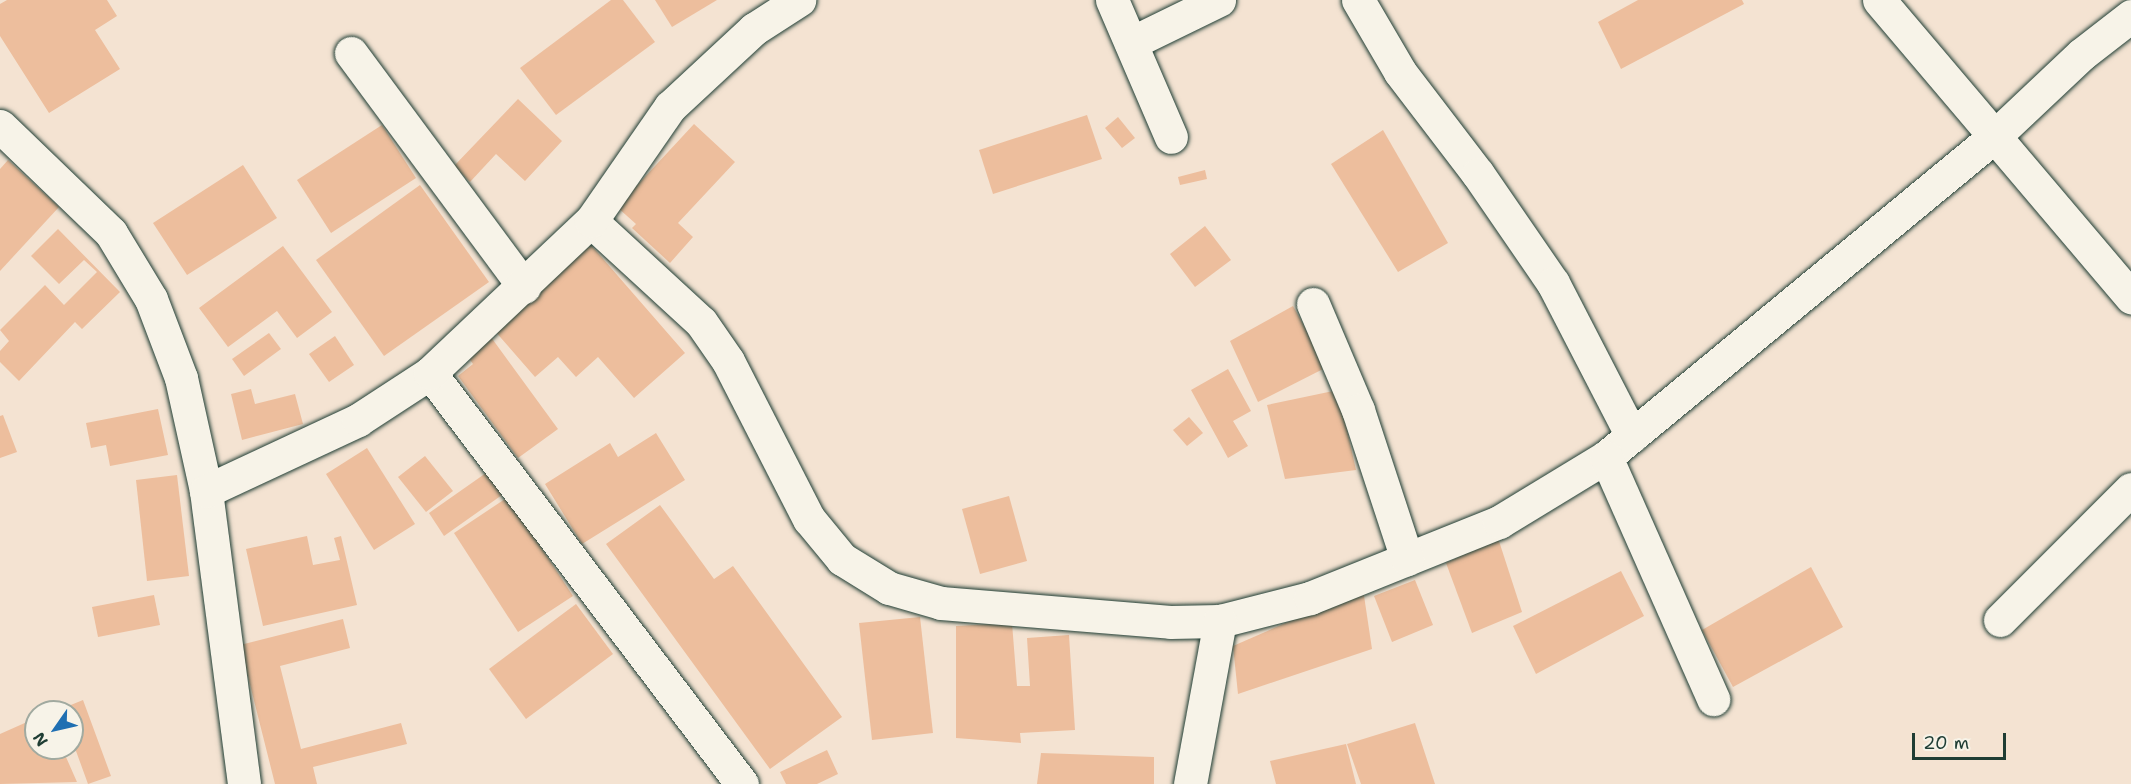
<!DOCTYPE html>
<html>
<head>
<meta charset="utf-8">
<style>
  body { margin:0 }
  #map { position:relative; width:2131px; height:784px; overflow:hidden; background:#f4e3d2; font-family:"Shantell Sans",sans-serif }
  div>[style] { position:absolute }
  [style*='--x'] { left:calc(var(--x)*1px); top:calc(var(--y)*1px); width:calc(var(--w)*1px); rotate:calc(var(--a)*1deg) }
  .building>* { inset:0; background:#edbe9d }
  .roads { filter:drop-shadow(0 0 2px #1f3d34) drop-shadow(0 0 2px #1f3d34) }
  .street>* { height:33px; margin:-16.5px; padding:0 16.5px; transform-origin:16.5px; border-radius:16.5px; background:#f7f3e8 }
  .secondary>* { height:33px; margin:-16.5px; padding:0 16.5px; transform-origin:16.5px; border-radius:16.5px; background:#f7f3e8 }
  span { translate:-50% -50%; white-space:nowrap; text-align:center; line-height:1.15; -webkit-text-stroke:5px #f7f3e8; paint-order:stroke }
  .north { position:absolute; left:24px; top:700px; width:60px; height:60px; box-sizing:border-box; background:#f7f3e8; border:2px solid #a1aaa0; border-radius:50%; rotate:236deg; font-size:16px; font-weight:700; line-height:24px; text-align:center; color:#1f3d34 }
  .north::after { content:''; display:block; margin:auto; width:21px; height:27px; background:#1f6fb2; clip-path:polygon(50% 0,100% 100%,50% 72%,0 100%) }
  .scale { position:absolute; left:1912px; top:733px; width:94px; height:27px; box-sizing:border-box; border:3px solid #1f3d34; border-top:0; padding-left:8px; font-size:18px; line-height:21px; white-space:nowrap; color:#1f3d34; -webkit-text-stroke:4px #f7f3e8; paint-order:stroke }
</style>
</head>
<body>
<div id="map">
  <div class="building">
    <div style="clip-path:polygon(7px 0,107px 0,117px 16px,95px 30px,120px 69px,49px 113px,0 36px,0 4px)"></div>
    <div style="clip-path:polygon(611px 0,623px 0,655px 42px,556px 115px,520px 68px)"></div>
    <div style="clip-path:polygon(655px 0,717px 0,672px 27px)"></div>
    <div style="clip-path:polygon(1638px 0,1742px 0,1744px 4px,1621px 69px,1598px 22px)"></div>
    <div style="clip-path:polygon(518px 99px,562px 141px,525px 181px,496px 154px,470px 182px,454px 166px)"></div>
    <div style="clip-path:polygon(1087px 115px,1102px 159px,993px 194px,979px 150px)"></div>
    <div style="clip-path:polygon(1118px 117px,1135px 138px,1122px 148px,1105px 128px)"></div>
    <div style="clip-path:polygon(694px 124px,735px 162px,678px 223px,693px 237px,670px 263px,632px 228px,636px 224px,617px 207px)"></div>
    <div style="clip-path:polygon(382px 125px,416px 178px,331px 233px,297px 180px)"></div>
    <div style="clip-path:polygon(1383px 130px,1448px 243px,1398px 272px,1331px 164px)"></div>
    <div style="clip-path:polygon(8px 160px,59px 207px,0 271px,0 169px)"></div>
    <div style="clip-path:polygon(243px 165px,277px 218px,187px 275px,153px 223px)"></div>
    <div style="clip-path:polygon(1205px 170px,1207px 179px,1180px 185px,1178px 177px)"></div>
    <div style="clip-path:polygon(420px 185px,489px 282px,384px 356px,316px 260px)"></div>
    <div style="clip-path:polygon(1205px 226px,1231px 260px,1195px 287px,1170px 254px)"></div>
    <div style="clip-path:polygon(58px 229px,120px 292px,82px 329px,75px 322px,19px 381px,0 362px,0 351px,9px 341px,0 330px,45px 285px,64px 305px,97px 272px,84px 260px,59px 284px,31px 256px)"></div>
    <div style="clip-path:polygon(591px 245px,685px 353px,634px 398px,598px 357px,576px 377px,558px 357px,535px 377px,494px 330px)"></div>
    <div style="clip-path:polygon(283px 246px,332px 312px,297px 338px,277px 311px,228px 347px,199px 308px)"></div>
    <div style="clip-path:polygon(1293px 306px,1327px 367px,1258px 402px,1230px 341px)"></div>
    <div style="clip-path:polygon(269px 333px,281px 349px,244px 376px,232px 359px)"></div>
    <div style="clip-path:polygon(488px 333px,558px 429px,518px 458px,458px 376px,473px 364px,464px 351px)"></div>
    <div style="clip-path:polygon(335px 336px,354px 365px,329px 382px,309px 354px)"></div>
    <div style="clip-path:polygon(1228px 369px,1251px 411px,1233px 421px,1248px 446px,1228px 458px,1191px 390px)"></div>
    <div style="clip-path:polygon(251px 389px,255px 404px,295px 394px,303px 424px,242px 440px,231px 394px)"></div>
    <div style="clip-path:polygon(1338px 390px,1356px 470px,1285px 479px,1267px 405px)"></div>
    <div style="clip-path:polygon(158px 409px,168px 455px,110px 466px,106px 445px,91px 448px,86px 423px)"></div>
    <div style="clip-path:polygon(3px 415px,17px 452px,0 458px,0 416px)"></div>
    <div style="clip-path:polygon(1189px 417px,1203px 433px,1187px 446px,1173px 430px)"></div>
    <div style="clip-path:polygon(656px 433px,685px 480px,582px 544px,545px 484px,610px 443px,618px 457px)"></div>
    <div style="clip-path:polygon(367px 448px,415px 524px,374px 550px,326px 474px)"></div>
    <div style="clip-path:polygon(425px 456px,453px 491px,426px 512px,398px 477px)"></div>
    <div style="clip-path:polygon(486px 473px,502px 495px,444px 536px,429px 513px)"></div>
    <div style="clip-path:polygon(177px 475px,189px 576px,147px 581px,136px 480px)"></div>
    <div style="clip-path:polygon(1009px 496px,1027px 561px,980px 574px,962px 509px)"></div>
    <div style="clip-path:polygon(508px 497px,573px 596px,518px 632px,454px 533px)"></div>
    <div style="clip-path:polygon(660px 505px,714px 579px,733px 566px,842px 717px,770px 769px,606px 544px)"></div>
    <div style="clip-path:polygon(307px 536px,313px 565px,340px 560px,334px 538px,341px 536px,357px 605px,263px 626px,246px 549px)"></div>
    <div style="clip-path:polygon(1498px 538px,1522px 612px,1472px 633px,1446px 563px)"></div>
    <div style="clip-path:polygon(1811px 567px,1843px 627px,1733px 687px,1702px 630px)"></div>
    <div style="clip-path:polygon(1621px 571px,1644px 616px,1536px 674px,1513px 626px)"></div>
    <div style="clip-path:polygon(1415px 580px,1433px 625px,1392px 642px,1374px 596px)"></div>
    <div style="clip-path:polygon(1363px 589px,1372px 649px,1238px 694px,1233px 646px)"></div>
    <div style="clip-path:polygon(154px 595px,160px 625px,98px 637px,92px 607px)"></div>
    <div style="clip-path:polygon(576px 604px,613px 654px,526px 719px,489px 669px)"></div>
    <div style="clip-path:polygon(920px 617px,933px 733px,872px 740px,859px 623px)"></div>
    <div style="clip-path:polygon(343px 619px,350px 648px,280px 666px,301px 749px,401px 723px,407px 744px,313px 767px,317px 784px,275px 784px,240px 645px)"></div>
    <div style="clip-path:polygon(1012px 623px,1017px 686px,1030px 686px,1027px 638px,1069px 635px,1075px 730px,1020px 733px,1021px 743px,956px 738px,956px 626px)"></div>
    <div style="clip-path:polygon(83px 700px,111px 776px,88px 784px,72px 740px,72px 712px,61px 709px)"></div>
    <div style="clip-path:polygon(36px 718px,36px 748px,62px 748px,77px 782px,0 784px,0 734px)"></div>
    <div style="clip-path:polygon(1415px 723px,1435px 784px,1361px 784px,1347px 744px)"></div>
    <div style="clip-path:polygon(1346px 744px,1356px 784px,1276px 784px,1270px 761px)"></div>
    <div style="clip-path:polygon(827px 750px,838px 774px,817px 784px,786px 784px,780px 772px)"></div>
    <div style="clip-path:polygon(1041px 753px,1154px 757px,1154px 784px,1037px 784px)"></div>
  </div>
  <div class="roads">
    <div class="street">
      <div style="--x:1112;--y:0;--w:149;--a:66.7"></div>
      <div style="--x:1358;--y:0;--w:83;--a:59.7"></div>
      <div style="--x:1400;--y:72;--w:128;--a:52.6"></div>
      <div style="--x:1478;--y:174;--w:132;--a:55.5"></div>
      <div style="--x:1553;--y:283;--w:172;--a:62.7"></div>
      <div style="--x:1131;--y:43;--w:98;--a:-26"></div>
      <div style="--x:351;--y:53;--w:291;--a:53.5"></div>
      <div style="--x:0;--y:126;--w:154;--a:43.9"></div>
      <div style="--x:111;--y:233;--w:77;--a:58.8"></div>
      <div style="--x:151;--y:299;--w:85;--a:69.2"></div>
      <div style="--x:181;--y:378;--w:116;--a:77.5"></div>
      <div style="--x:206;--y:491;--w:295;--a:82.6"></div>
      <div style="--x:591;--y:221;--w:149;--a:42.6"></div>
      <div style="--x:701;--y:322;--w:47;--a:55.3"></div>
      <div style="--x:728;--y:361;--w:178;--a:62.9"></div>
      <div style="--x:809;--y:519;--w:52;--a:50.5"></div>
      <div style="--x:842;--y:559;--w:55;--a:31.7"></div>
      <div style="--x:889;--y:588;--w:54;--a:16.1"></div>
      <div style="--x:941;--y:603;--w:230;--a:4.7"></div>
      <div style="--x:1170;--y:622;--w:50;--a:-1.1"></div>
      <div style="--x:1220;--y:621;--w:93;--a:-14.3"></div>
      <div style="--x:1310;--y:598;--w:204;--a:-21.9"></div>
      <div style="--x:1499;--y:522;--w:125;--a:-31.3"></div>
      <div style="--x:1606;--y:457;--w:506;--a:-39.54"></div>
      <div style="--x:1996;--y:135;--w:118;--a:-43.3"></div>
      <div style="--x:2082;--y:54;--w:62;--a:-37.8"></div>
      <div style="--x:1313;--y:304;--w:115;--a:67"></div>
      <div style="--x:1358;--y:410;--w:157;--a:71.8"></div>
      <div style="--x:430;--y:373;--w:516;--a:52.8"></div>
      <div style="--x:1606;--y:457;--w:265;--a:66.1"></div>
      <div style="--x:206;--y:491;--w:168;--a:-25"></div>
      <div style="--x:358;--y:420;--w:86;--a:-33.1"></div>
      <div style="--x:430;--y:373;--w:221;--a:-43.4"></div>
      <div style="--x:591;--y:221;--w:139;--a:-55.3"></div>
      <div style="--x:670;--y:107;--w:115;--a:-42.9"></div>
      <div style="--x:754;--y:29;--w:54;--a:-32.8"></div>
      <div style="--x:2000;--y:620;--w:185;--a:-45"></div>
      <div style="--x:1190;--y:784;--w:166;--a:-79.6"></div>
    </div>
    <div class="secondary">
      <div style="--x:1879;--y:0;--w:390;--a:49.7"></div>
    </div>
  </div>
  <div class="north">N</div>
  <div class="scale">20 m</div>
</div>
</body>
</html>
